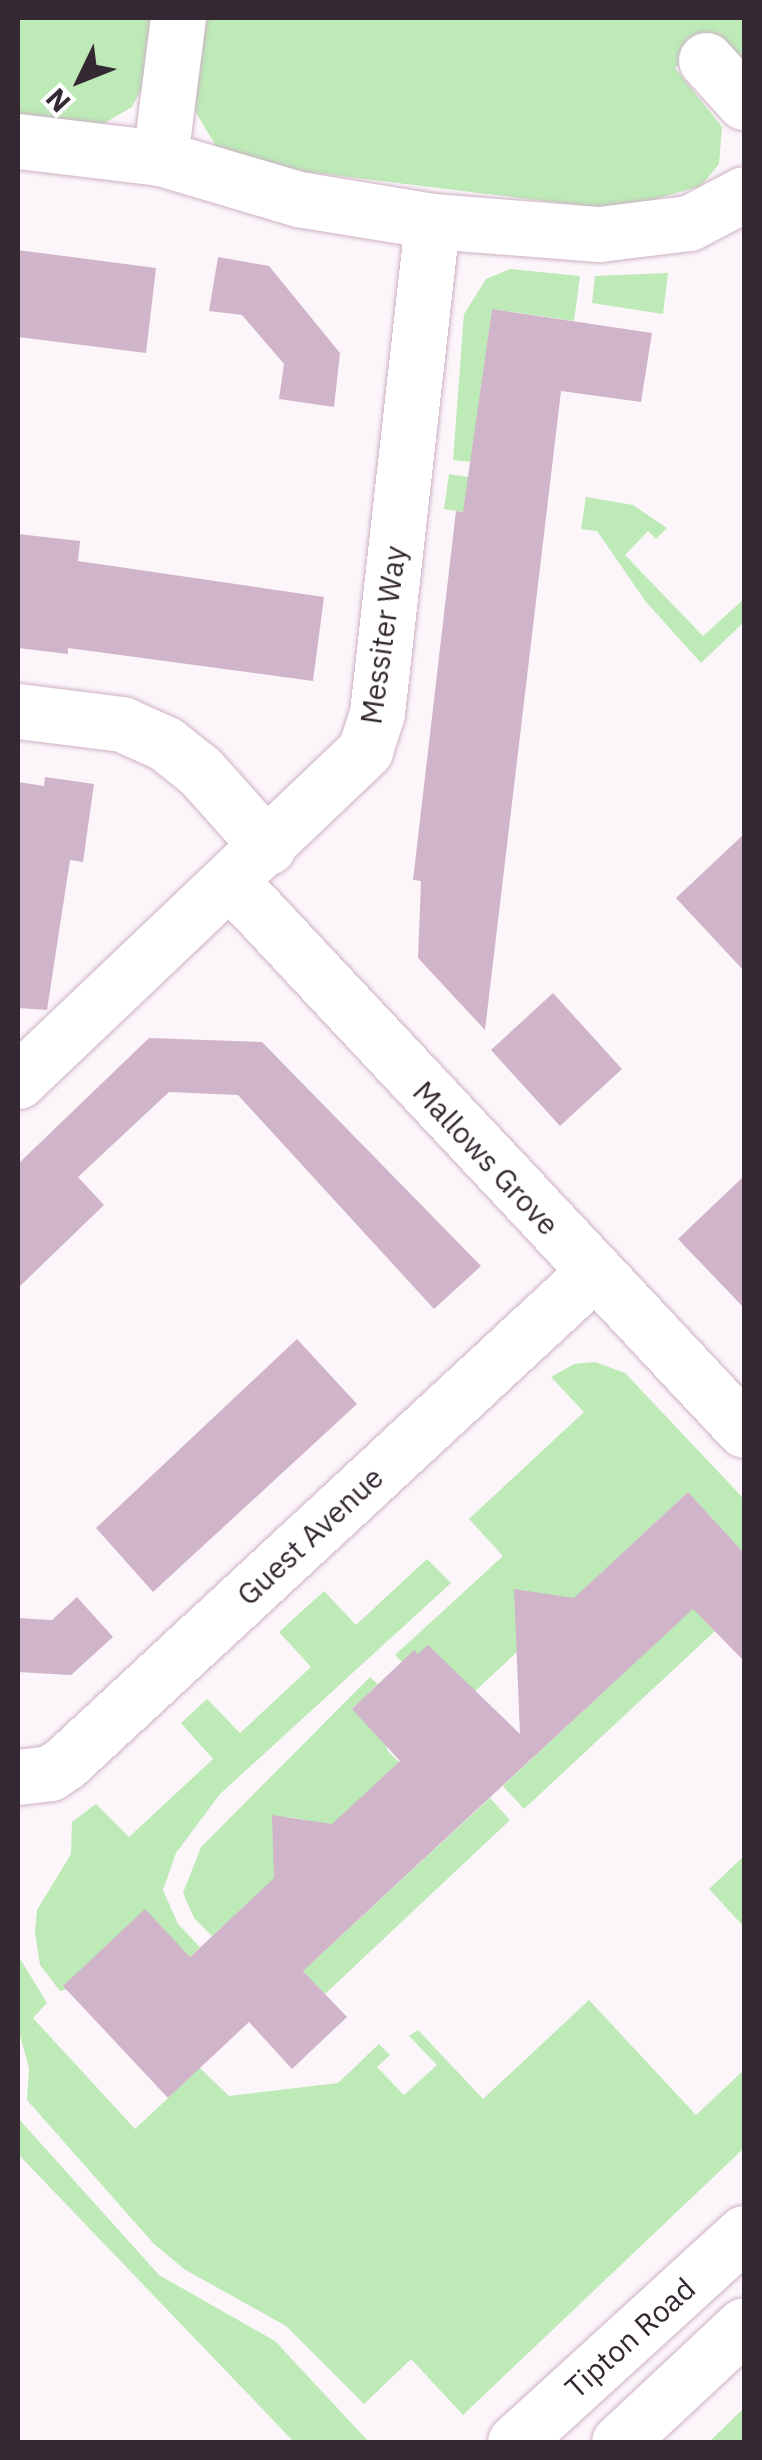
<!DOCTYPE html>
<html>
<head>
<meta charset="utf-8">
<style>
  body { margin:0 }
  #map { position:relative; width:762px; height:2460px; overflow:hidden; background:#fcf6fa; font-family:"IBM Plex Sans",sans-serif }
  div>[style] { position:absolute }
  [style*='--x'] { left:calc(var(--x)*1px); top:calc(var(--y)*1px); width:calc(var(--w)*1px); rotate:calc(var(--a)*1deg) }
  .green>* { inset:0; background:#bdeab7 }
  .building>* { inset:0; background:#d0b4c9 }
  .roads { filter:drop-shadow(0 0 2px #cdb1c5) drop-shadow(0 0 2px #cdb1c5) }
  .minor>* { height:55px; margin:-27.5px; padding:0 27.5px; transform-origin:27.5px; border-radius:27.5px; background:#fff }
  .primary>* { height:55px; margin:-27.5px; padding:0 27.5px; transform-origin:27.5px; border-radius:27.5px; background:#fff }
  span { translate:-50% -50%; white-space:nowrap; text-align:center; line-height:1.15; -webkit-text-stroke:8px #fff; paint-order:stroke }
  .street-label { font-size:30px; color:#342932 }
  .frame { position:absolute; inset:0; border:20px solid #342932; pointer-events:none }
  .north { position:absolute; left:30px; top:30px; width:100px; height:100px; -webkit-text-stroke:8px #fff; paint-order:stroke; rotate:227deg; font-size:28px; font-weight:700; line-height:40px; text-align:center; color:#342932 }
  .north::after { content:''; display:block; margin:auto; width:35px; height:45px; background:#342932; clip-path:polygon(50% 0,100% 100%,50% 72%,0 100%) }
</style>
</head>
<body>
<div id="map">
  <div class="green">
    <div style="clip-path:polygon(18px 18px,152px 18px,142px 88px,132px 107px,101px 125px,18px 116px)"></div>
    <div style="clip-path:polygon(203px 18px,744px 18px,744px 70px,712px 34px,675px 68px,722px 127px,719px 164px,701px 186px,634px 205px,594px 207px,283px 169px,219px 151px,192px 106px)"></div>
    <div style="clip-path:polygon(510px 269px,580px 276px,574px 321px,492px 309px,471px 462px,453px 460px,464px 314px,486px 279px)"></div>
    <div style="clip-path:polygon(668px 273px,663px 314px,592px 303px,595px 276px)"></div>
    <div style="clip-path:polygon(449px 474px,526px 486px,521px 521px,444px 509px)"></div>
    <div style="clip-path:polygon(586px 497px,633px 505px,667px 528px,656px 539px,648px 531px,625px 555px,703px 636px,744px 599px,744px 622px,701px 663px,646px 602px,597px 531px,581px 529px)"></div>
    <div style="clip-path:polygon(595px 1362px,625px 1373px,744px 1499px,744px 1553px,688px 1492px,473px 1693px,418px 1654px,402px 1662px,395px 1655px,503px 1556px,469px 1519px,584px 1412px,551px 1377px,574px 1364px)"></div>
    <div style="clip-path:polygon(427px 1559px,451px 1583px,220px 1794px,176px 1853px,163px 1890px,178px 1924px,200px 1947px,190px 1957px,60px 1991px,40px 1965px,35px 1931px,37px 1910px,71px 1854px,72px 1822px,96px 1804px,129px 1837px,213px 1759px,181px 1723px,207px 1699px,240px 1733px,311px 1667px,279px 1632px,324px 1591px,356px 1625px)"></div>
    <div style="clip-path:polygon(693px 1608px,715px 1631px,524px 1809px,503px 1786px)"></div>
    <div style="clip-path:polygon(370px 1677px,378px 1684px,352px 1709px,385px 1726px,387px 1750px,399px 1762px,320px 1836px,306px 1820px,289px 1817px,273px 1832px,288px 1866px,212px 1936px,194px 1918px,183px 1893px,201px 1847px)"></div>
    <div style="clip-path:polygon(490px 1798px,510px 1820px,325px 1994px,303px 1971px)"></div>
    <div style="clip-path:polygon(744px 1856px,744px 1927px,709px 1889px)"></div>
    <div style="clip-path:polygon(18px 1928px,19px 1957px,47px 2003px,33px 2018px,135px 2129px,200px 2068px,229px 2096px,338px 2083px,379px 2044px,390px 2055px,377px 2067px,404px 2095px,437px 2065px,409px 2036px,418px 2030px,483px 2099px,589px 2000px,696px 2115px,744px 2070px,744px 2148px,463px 2415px,411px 2359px,364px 2404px,286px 2326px,184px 2269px,153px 2243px,27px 2100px,29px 2068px,18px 2028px)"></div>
    <div style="clip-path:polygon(18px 2118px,159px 2275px,275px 2341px,369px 2442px,294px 2442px,18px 2154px)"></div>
    <div style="clip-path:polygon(744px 2408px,744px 2442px,709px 2442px)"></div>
  </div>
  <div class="building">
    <div style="clip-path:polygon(18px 250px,156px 268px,146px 353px,18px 337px)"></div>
    <div style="clip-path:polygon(218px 257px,269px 266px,340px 353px,334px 407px,279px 399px,284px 364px,242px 315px,209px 311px)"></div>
    <div style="clip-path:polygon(492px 309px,652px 333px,641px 402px,561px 391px,485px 1030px,418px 958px,421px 881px,413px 880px,456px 511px,463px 512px)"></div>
    <div style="clip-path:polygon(18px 534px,80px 541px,78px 561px,324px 597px,313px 681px,68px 648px,68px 654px,18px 648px)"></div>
    <div style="clip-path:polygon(45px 777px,94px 784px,83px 862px,70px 860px,47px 1010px,18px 1008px,18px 782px,44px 786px)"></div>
    <div style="clip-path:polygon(744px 834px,744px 971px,676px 898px)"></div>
    <div style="clip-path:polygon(553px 993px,622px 1069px,560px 1126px,491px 1050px)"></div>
    <div style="clip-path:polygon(149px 1038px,262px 1042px,481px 1266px,434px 1309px,238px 1095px,169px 1092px,78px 1177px,104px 1205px,18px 1288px,18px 1164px)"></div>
    <div style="clip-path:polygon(744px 1176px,744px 1308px,678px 1239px)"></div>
    <div style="clip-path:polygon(297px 1339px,357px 1404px,153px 1592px,96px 1528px)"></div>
    <div style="clip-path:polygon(688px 1492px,744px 1553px,744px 1661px,693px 1609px,303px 1971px,347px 2017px,292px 2069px,249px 2022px,168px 2098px,63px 1986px,145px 1909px,190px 1957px,274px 1878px,272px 1815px,332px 1824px,400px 1761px,352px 1709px,414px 1650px,418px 1654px,428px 1645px,520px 1734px,514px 1589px,574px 1598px)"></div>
    <div style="clip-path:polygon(77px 1597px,113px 1637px,71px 1675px,18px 1672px,18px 1618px,52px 1620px)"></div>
  </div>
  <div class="roads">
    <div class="minor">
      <div style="--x:706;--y:60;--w:57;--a:47.9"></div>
      <div style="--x:18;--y:141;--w:143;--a:6.8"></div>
      <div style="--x:160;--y:158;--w:144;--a:16.5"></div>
      <div style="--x:298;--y:199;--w:136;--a:9.3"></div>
      <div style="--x:432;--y:221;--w:168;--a:4.5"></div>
      <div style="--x:599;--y:234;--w:91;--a:-7"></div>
      <div style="--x:689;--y:223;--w:62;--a:-27.8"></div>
      <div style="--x:160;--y:158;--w:141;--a:-82.7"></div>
      <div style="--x:18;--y:711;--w:105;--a:7.1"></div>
      <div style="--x:122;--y:724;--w:48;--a:24.4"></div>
      <div style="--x:166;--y:744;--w:43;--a:38.5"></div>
      <div style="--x:200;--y:771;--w:102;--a:48.2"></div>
      <div style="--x:232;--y:883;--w:749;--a:46.89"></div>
      <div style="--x:18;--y:1081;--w:480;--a:-43.6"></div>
      <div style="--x:365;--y:750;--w:39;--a:-72"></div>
      <div style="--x:377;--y:713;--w:495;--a:-83.6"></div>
      <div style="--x:18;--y:1777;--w:32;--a:-7"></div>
      <div style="--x:50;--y:1773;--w:18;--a:-34"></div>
      <div style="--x:65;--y:1763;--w:719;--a:-42.86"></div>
    </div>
    <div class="primary">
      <div style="--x:515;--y:2442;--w:310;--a:-42.4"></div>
      <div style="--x:619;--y:2442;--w:171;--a:-43.1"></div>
    </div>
  </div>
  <div class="street-label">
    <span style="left:383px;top:635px;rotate:-82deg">Messiter Way</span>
    <span style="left:486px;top:1158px;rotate:47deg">Mallows Grove</span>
    <span style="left:310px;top:1536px;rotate:-43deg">Guest Avenue</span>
    <span style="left:630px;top:2338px;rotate:-42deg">Tipton Road</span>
  </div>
  <div class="frame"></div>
  <div class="north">N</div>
</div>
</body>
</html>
